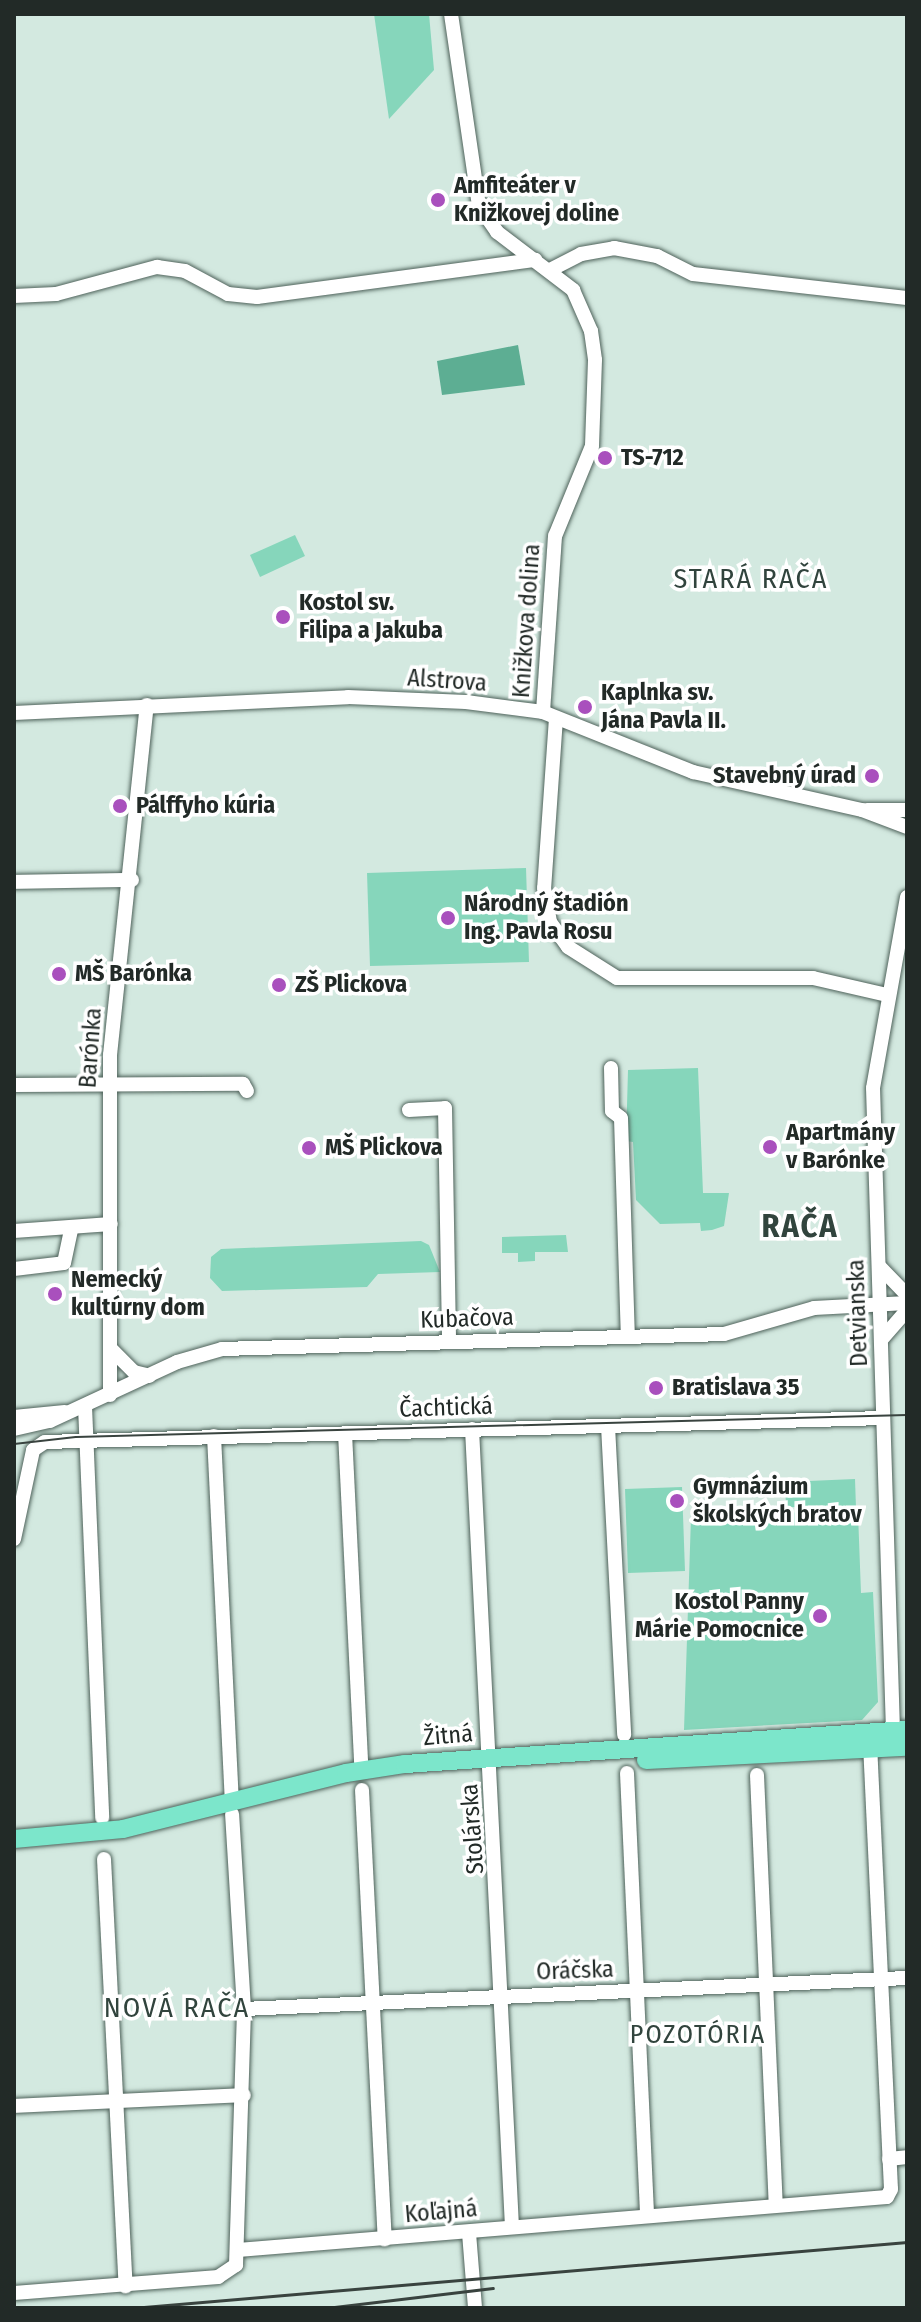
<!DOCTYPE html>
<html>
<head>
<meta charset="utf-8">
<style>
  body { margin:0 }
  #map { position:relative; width:921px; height:2322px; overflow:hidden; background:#d3e9e0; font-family:"Fira Sans Condensed",sans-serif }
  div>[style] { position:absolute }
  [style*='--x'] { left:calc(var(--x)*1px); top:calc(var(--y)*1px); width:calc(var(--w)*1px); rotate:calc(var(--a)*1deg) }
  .green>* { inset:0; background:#86d6bb }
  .water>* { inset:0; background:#5dae93 }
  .roads { filter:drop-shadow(0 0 2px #4e625a) drop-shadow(0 0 2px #4e625a) }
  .minor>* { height:14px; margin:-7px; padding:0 7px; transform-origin:7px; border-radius:7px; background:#fff }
  .major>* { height:18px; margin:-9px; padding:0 9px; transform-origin:9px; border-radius:9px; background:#7ce6cb }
  .tram>* { height:2px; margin:-1px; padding:0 1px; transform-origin:1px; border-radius:1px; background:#39433f }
  .rail>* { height:3px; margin:-1.5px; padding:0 1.5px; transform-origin:1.5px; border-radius:1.5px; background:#39433f }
  .dots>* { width:22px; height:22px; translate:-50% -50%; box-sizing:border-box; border:4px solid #fff; border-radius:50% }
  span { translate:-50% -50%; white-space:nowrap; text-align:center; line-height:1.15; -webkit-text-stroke:7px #fff; paint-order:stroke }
  .poi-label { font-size:24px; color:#222a27; font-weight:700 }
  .left { translate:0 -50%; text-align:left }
  .right { translate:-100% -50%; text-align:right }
  .street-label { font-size:24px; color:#222a27 }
  .neighbourhood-label { font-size:26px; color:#31443d; letter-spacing:2px }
  .quarter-label { font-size:28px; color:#31443d; letter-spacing:2px }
  .district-label { font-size:32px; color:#31443d; font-weight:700; letter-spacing:2px }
  .frame { position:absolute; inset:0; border:16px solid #222a27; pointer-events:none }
</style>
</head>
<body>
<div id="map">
  <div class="green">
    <div style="clip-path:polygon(374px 14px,429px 14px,434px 70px,389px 119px)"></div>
    <div style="clip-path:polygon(295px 535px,305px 556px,260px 577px,250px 555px)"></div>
    <div style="clip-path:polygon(526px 868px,529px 962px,370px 966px,367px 873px)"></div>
    <div style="clip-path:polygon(698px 1068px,703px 1193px,729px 1193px,724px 1226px,712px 1230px,701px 1231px,700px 1223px,660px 1224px,636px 1200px,633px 1142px,626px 1141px,628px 1070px)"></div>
    <div style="clip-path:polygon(566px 1235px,568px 1252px,535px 1252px,535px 1261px,518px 1262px,518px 1253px,502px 1253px,502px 1237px)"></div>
    <div style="clip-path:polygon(421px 1241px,429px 1245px,440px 1272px,378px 1274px,367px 1287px,260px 1290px,222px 1291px,210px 1278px,211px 1257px,221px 1249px)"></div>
    <div style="clip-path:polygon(855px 1479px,856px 1508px,786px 1507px,785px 1482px)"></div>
    <div style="clip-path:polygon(682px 1487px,685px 1571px,628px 1573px,625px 1489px)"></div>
    <div style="clip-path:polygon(732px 1512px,858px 1513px,861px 1593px,873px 1592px,878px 1702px,862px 1720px,684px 1730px,691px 1517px)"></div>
  </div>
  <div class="water">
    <div style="clip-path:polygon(518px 345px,525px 385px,442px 395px,437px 361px)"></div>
  </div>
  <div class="roads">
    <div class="minor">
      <div style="--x:451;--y:14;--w:194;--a:81.7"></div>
      <div style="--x:479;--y:206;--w:32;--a:55"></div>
      <div style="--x:497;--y:232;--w:96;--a:37.3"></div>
      <div style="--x:573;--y:290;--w:45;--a:66.3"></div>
      <div style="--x:591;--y:331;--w:29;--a:82"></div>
      <div style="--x:595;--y:360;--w:86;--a:92"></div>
      <div style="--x:592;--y:446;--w:97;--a:112.3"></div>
      <div style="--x:555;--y:536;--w:176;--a:93.9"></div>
      <div style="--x:550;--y:270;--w:35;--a:-27"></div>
      <div style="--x:581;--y:254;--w:34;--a:-10"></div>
      <div style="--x:614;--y:248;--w:44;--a:10.5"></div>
      <div style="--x:657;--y:256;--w:40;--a:26.6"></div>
      <div style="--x:693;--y:274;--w:215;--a:6.4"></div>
      <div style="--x:14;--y:296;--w:42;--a:-2.7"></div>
      <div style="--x:56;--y:294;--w:105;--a:-15"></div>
      <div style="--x:157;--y:267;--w:28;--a:8"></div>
      <div style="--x:185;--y:271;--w:49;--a:28.1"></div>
      <div style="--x:228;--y:294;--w:29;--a:6"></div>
      <div style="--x:257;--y:297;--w:281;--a:-7.6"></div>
      <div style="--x:14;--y:713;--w:334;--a:-2.7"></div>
      <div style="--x:348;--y:697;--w:118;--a:2.4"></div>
      <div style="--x:466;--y:702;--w:78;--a:7.4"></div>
      <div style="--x:543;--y:712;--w:162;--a:21.8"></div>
      <div style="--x:693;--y:772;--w:173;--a:12.7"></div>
      <div style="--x:862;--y:810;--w:48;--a:20.7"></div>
      <div style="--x:556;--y:718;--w:170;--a:94"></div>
      <div style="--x:544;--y:888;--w:35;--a:80"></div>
      <div style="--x:550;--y:922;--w:31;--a:54"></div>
      <div style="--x:568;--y:947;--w:58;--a:32.3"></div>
      <div style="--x:617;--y:978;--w:196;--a:0"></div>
      <div style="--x:813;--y:978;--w:76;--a:12.9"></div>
      <div style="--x:867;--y:810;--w:40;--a:0"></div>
      <div style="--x:14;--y:882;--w:118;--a:-1"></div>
      <div style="--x:611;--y:1068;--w:43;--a:88.7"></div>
      <div style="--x:612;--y:1111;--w:11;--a:38"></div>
      <div style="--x:621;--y:1118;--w:218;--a:88.2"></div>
      <div style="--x:14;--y:1085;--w:229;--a:-0.3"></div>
      <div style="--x:243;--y:1084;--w:8;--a:60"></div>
      <div style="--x:409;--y:1110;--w:36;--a:-3"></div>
      <div style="--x:445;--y:1108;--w:233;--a:89"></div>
      <div style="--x:14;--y:1231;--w:97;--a:-4.1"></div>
      <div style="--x:879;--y:1266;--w:40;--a:46"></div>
      <div style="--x:14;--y:1269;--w:50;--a:-6.8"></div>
      <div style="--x:64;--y:1263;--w:35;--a:-78"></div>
      <div style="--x:881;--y:1340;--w:40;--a:-49"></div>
      <div style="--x:111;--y:1349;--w:33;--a:45"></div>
      <div style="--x:134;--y:1372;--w:16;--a:14"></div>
      <div style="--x:110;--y:1395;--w:340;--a:-90"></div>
      <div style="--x:110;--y:1055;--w:352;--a:-84"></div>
      <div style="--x:85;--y:1406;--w:412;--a:87.6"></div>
      <div style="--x:14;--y:1417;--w:51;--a:-5.6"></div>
      <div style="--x:608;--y:1426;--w:309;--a:87"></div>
      <div style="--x:14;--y:1429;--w:37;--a:-13"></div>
      <div style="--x:50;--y:1421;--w:140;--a:-24.9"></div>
      <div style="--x:177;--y:1362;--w:47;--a:-16.1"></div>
      <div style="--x:222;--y:1349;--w:502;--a:-1.71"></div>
      <div style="--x:724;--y:1334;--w:94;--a:-16.1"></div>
      <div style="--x:814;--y:1308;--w:93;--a:-3.1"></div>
      <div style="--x:472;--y:1429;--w:799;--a:87.13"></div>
      <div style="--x:345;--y:1433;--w:330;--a:87.2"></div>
      <div style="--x:214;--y:1436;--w:368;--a:87.2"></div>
      <div style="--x:14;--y:1539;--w:91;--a:-77.9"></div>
      <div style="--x:33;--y:1450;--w:14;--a:-34"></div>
      <div style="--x:45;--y:1442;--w:838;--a:-1.64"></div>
      <div style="--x:893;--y:1731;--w:643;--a:-91.78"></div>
      <div style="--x:873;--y:1088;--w:194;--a:-79.9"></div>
      <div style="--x:627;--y:1773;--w:442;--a:87.4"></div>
      <div style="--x:757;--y:1775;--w:430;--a:87.5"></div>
      <div style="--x:362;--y:1790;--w:450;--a:87.1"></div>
      <div style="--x:104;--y:1859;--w:428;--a:87.1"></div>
      <div style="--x:244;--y:2009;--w:664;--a:-2.68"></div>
      <div style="--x:14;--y:2106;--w:230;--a:-2.7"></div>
      <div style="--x:889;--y:2159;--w:18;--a:-6"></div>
      <div style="--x:469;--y:2233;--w:75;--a:85.4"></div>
      <div style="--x:238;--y:2250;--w:651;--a:-4.67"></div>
      <div style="--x:887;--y:2197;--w:9;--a:-63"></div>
      <div style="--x:891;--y:2189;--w:440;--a:-92.7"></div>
      <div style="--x:14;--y:2293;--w:205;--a:-4.5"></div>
      <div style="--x:218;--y:2277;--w:22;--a:-34"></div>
      <div style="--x:236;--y:2265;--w:256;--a:-88.2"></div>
      <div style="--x:244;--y:2009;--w:195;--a:-93.5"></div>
    </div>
    <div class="major">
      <div style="--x:646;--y:1760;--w:261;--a:-2.9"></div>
      <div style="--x:14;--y:1839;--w:109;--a:-5.2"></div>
      <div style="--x:123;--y:1829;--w:230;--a:-14.1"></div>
      <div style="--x:346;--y:1773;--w:60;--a:-8.7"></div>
      <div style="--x:405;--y:1764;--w:503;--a:-3.87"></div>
    </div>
  </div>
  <div class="tram">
    <div style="--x:14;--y:1444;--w:62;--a:-6.4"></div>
    <div style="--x:76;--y:1437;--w:831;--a:-1.52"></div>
  </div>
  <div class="rail">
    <div style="--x:810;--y:2307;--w:16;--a:4"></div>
    <div style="--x:132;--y:2308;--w:778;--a:-4.87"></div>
    <div style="--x:326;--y:2308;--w:168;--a:-6.8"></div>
  </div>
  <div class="dots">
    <div style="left:438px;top:200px;background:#a950bd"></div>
    <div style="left:605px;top:458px;background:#a950bd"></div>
    <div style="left:283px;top:617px;background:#a950bd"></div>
    <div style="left:585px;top:707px;background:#a950bd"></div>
    <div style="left:872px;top:776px;background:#a950bd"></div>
    <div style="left:120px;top:806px;background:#a950bd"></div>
    <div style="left:448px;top:918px;background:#a950bd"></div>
    <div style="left:59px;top:974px;background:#a950bd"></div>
    <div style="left:279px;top:985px;background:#a950bd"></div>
    <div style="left:770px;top:1147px;background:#a950bd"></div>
    <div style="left:309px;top:1148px;background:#a950bd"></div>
    <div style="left:55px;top:1294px;background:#a950bd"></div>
    <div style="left:656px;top:1388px;background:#a950bd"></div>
    <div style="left:677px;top:1501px;background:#a950bd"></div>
    <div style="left:820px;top:1616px;background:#a950bd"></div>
  </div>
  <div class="poi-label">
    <span class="left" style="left:454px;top:200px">Amfiteáter v<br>Knižkovej doline</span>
    <span class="left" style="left:621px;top:458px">TS-712</span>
    <span class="left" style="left:299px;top:617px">Kostol sv.<br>Filipa a Jakuba</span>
    <span class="left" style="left:601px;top:707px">Kaplnka sv.<br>Jána Pavla II.</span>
    <span class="right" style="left:856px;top:776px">Stavebný úrad</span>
    <span class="left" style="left:136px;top:806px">Pálffyho kúria</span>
    <span class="left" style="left:464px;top:918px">Národný štadión<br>Ing. Pavla Rosu</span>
    <span class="left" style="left:75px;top:974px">MŠ Barónka</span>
    <span class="left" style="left:295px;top:985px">ZŠ Plickova</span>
    <span class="left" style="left:786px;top:1147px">Apartmány<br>v Barónke</span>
    <span class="left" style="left:325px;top:1148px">MŠ Plickova</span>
    <span class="left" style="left:71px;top:1294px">Nemecký<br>kultúrny dom</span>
    <span class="left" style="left:672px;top:1388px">Bratislava 35</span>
    <span class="left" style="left:693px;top:1501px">Gymnázium<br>školských bratov</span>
    <span class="right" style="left:804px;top:1616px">Kostol Panny<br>Márie Pomocnice</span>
  </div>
  <div class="street-label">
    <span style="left:527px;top:621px;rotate:-86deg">Knižkova dolina</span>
    <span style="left:447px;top:681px;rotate:4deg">Alstrova</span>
    <span style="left:91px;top:1048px;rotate:-86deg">Barónka</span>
    <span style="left:858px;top:1313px;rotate:-92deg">Detvianska</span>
    <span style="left:467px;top:1319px;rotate:-2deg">Kubačova</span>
    <span style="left:446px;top:1408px;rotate:-2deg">Čachtická</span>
    <span style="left:448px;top:1736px;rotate:-5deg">Žitná</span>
    <span style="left:473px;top:1829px;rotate:-94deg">Stolárska</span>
    <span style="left:575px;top:1971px;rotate:-2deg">Oráčska</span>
    <span style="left:441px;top:2212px;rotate:-5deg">Koľajná</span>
  </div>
  <div class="neighbourhood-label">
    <span style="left:698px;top:2035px">POZOTÓRIA</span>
  </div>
  <div class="quarter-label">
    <span style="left:751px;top:579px">STARÁ RAČA</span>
    <span style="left:177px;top:2008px">NOVÁ RAČA</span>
  </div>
  <div class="district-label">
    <span style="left:800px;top:1226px">RAČA</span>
  </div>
  <div class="frame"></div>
</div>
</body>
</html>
